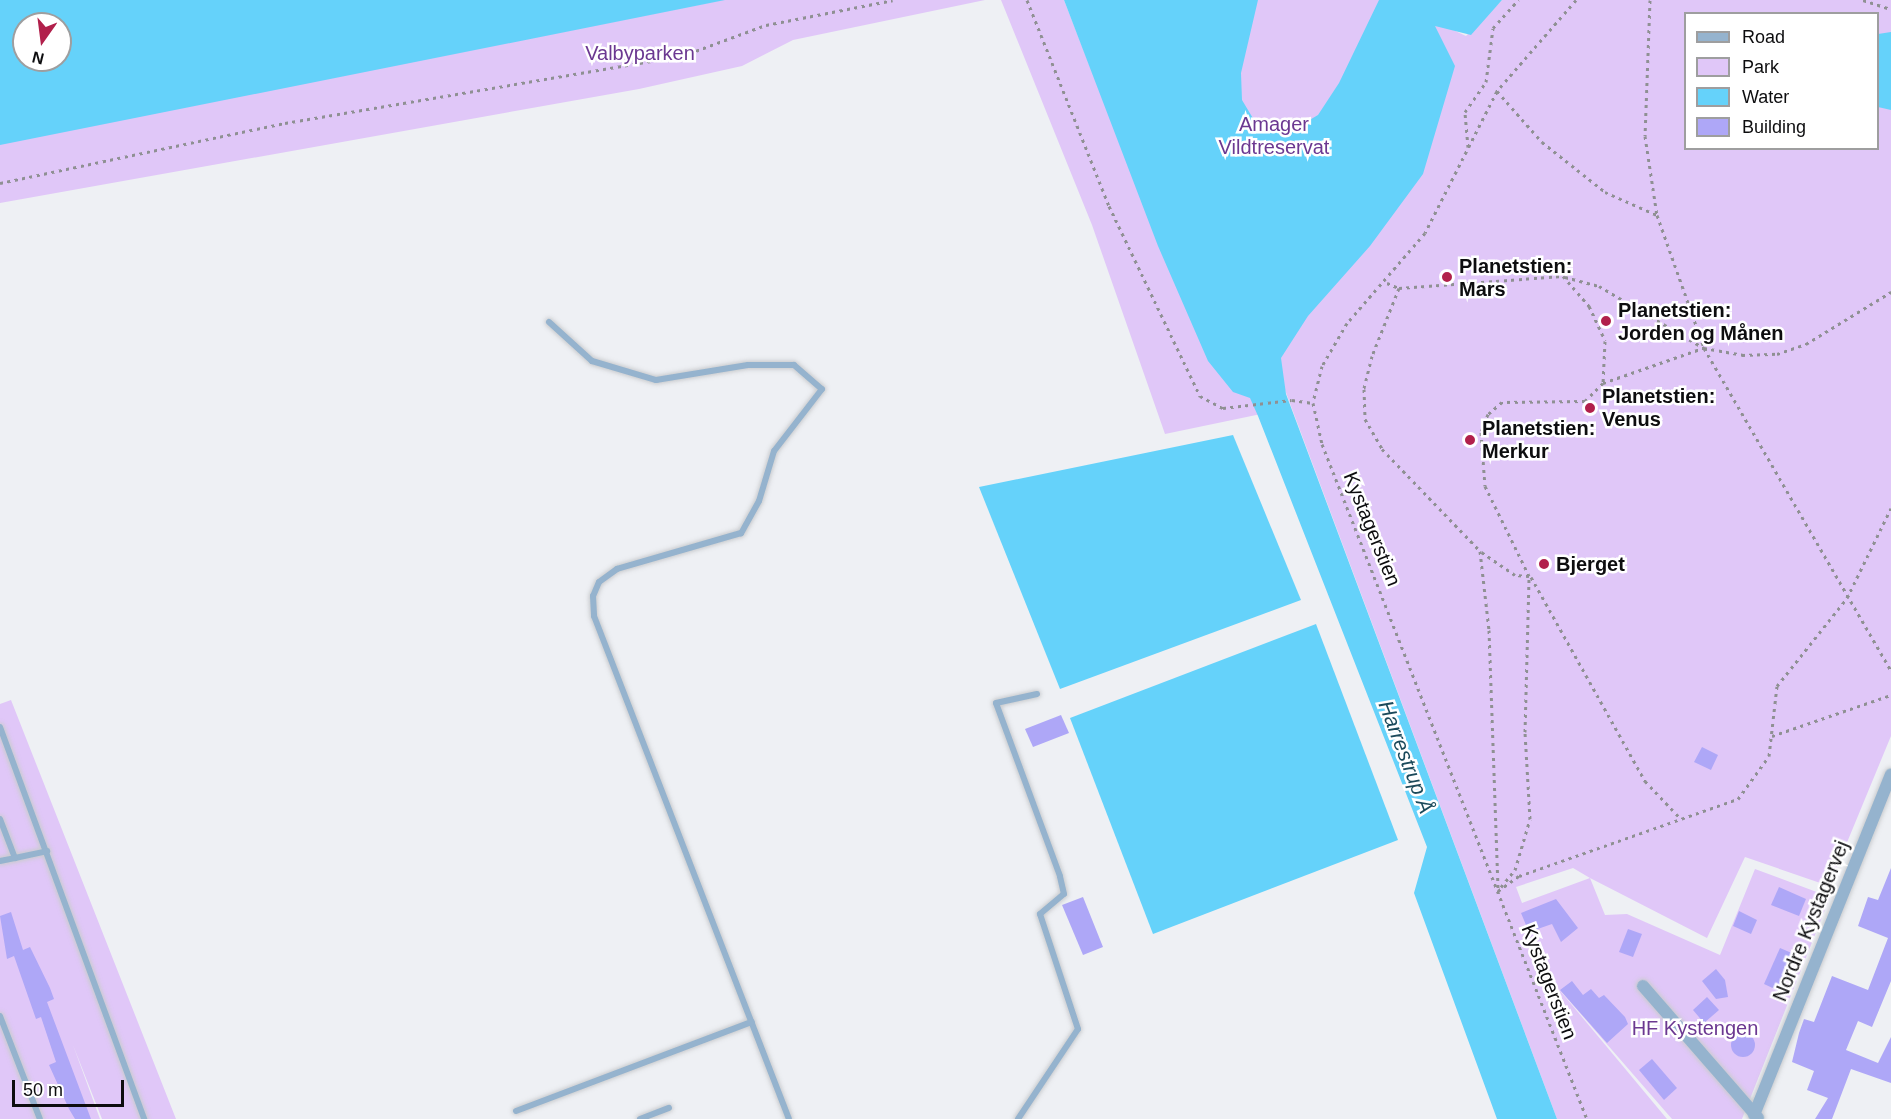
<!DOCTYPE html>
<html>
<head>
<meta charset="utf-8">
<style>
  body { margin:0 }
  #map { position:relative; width:1891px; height:1119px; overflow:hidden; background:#eef0f4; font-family:Arial,sans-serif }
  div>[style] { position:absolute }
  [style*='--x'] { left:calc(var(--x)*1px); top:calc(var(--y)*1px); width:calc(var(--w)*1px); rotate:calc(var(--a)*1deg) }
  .green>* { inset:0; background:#e0c7f8 }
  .water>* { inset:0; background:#65d2fa }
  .building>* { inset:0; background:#aea7f7 }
  .round { border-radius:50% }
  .path>* { height:3px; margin-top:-1.5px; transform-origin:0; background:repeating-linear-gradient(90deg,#8f9093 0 3px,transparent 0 7.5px) }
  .roads { filter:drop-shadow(0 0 2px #cacccf) drop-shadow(0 0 2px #cacccf) }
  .service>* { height:6px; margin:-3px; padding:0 3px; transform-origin:3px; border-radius:3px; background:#95b3ce }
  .minor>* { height:12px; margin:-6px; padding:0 6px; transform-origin:6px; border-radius:6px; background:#95b3ce }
  .dots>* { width:16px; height:16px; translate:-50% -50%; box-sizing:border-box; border:3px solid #fff; border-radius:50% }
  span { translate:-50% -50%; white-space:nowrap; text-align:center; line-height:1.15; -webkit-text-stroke:5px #fff; paint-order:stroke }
  .park-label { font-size:20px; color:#6b3891 }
  .poi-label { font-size:20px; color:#0d0d0f; font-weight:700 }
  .left { translate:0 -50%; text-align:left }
  .street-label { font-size:20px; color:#0d0d0f }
  .water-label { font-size:21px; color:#1b4a5b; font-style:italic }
  .legend { position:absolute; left:1684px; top:12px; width:195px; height:138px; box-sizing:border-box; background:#fff; border:2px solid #9e9e9f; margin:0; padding:8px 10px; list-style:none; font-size:18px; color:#0d0d0f }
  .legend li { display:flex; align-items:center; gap:12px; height:30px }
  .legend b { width:30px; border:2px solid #9e9e9f }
  .north { position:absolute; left:12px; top:12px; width:60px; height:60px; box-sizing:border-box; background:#fff; border:2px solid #9e9e9f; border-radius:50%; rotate:194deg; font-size:16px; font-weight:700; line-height:24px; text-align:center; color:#0d0d0f }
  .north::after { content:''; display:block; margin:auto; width:21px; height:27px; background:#b1204b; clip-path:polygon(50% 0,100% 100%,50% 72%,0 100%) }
  .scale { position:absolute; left:12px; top:1080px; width:112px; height:27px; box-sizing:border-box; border:3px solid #0d0d0f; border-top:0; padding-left:8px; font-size:18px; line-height:21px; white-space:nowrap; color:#0d0d0f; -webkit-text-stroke:4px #fff; paint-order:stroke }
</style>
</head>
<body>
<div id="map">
  <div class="green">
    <div style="clip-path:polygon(722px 0,985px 0,793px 40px,742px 66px,639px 89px,0 203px,0 144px)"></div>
    <div style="clip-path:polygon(1001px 0,1064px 0,1144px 205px,1261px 414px,1165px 434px,1092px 225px)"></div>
    <div style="clip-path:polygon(evenodd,1065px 0,1481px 0,1449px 28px,1466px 36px,1502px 0,1891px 0,1891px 736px,1829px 886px,1745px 857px,1707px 938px,1590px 878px,1605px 915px,1627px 914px,1720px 955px,1755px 869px,1830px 897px,1742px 1119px,1672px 1119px,1552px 981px,1667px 1119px,1557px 1119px,1285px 390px,1065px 0,1686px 14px,1878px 14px,1878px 148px,1686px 148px,1686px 14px,1065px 0,1573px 868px,1590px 878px,1522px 903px,1516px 887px,1573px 868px)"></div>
    <div style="clip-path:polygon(11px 700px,176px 1119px,102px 1119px,73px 1045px,100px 1119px,0 1119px,0 704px)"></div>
  </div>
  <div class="water">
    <div style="clip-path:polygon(evenodd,0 0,725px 0,0 145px,0 0,24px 24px,60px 24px,60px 60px,24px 60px,24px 24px)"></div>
    <div style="clip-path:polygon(1064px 0,1258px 0,1241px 73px,1242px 100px,1254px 120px,1273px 131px,1291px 131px,1318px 115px,1339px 83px,1379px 0,1502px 0,1471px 35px,1435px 26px,1455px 66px,1423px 174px,1370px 246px,1308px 316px,1281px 358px,1286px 394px,1557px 1119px,1497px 1119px,1414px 893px,1427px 847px,1258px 416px,1250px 398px,1233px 392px,1208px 361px,1158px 246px)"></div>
    <div style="clip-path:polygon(1891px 32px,1891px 110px,1878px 107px,1878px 34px)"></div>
    <div style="clip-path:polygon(1233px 435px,1301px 600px,1060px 689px,979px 487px)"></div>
    <div style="clip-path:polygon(1316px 624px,1398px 840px,1153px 934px,1070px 718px)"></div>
  </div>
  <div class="building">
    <div style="clip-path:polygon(1061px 715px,1069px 733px,1033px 747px,1025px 729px)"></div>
    <div style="clip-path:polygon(1702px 747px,1718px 755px,1711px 770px,1694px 762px)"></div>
    <div style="clip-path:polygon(1891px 868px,1891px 981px,1872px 1027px,1858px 1021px,1846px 1050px,1878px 1063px,1891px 1037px,1891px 1083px,1851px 1069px,1832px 1119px,1815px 1119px,1828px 1098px,1807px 1090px,1814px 1071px,1792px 1062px,1799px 1033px,1804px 1019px,1814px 1022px,1832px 976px,1868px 990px,1888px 938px,1858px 926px,1868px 897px,1878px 900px)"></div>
    <div style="clip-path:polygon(1779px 887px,1806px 899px,1799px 916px,1771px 905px)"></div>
    <div style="clip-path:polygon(1083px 897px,1103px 947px,1083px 955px,1062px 905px)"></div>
    <div style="clip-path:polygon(1556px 899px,1578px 928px,1561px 942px,1552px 924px,1529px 932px,1521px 913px)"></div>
    <div style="clip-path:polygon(1739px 911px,1757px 920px,1751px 934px,1733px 926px)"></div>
    <div style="clip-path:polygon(11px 912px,23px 950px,30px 947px,50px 988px,54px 999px,47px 1002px,91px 1119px,75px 1119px,69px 1109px,49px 1065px,56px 1062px,41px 1017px,36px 1019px,14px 956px,7px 959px,0 916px)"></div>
    <div style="clip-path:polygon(1628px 929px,1642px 934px,1633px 957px,1619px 952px)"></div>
    <div style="clip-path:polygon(1780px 948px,1794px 954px,1779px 991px,1764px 984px)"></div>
    <div style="clip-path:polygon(1716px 969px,1725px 980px,1728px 997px,1716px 999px,1702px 981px)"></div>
    <div style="clip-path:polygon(1572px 981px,1583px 995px,1591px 989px,1599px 998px,1604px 995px,1625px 1017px,1628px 1024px,1607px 1043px,1560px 990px)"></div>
    <div style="clip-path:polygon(1707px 997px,1719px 1010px,1704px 1023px,1693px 1010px)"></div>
    <div class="round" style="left:1731px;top:1033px;width:24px;height:24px"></div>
    <div style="clip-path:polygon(1652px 1059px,1677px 1088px,1664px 1100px,1639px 1070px)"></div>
  </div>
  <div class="path">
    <div style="--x:1027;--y:0;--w:222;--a:68.3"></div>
    <div style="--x:1109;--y:206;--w:211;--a:64.4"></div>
    <div style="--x:1200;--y:396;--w:26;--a:28"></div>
    <div style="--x:1223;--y:408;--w:69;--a:-6.6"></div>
    <div style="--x:1292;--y:400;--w:21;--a:8"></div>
    <div style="--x:1576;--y:0;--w:121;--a:131"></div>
    <div style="--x:1497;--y:91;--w:159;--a:116.9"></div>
    <div style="--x:1425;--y:233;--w:119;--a:130.9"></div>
    <div style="--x:1347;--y:323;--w:50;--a:120.2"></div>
    <div style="--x:1322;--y:366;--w:38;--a:104"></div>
    <div style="--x:1313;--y:403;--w:42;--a:77.6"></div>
    <div style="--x:1322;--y:444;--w:725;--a:68.57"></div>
    <div style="--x:1650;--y:0;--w:136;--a:92.1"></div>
    <div style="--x:1645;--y:136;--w:80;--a:81.4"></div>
    <div style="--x:1657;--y:215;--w:141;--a:70.5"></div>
    <div style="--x:1704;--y:348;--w:373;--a:59.9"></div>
    <div style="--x:1863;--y:0;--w:29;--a:18"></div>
    <div style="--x:1497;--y:91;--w:68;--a:48.6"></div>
    <div style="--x:1542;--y:142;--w:80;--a:38.4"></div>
    <div style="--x:1605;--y:192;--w:57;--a:23.9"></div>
    <div style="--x:1468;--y:147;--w:35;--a:-95"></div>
    <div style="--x:1465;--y:112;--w:37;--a:-55"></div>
    <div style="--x:1486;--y:82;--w:54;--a:-82.6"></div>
    <div style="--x:1493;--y:28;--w:38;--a:-48"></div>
    <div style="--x:0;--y:183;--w:291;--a:-11.9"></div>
    <div style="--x:285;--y:123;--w:403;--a:-9.6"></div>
    <div style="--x:682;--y:56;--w:90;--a:-20.3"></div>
    <div style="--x:766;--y:25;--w:129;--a:-11.1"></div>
    <div style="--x:1565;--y:277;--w:35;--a:15"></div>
    <div style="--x:1599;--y:286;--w:122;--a:30.6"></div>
    <div style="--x:1704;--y:348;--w:39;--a:10"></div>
    <div style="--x:1742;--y:355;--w:35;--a:-2"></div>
    <div style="--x:1777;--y:354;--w:31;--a:-19"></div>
    <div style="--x:1806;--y:344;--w:100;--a:-31.5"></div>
    <div style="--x:1387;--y:283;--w:13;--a:23"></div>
    <div style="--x:1399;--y:288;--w:164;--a:-4.2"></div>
    <div style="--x:1563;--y:276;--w:40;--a:49"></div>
    <div style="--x:1589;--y:306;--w:38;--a:65"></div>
    <div style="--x:1605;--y:341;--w:42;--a:92.7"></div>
    <div style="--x:1603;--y:383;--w:25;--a:135"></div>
    <div style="--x:1585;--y:401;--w:83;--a:179.3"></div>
    <div style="--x:1502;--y:402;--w:18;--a:139"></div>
    <div style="--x:1488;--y:414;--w:19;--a:111"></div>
    <div style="--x:1481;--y:432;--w:54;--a:85.8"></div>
    <div style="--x:1485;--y:486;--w:100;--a:63.9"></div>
    <div style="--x:1529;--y:576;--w:14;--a:-176"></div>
    <div style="--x:1515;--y:575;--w:42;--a:-145.6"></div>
    <div style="--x:1480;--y:551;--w:80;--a:83.5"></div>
    <div style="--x:1489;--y:630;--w:259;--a:88"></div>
    <div style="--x:1399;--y:288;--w:73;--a:111.7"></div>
    <div style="--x:1372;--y:356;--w:34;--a:104"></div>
    <div style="--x:1364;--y:389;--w:30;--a:88"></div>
    <div style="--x:1365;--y:419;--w:34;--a:60"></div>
    <div style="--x:1382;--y:449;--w:141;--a:46.1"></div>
    <div style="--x:1603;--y:383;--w:106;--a:-19.3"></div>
    <div style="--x:1531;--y:577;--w:234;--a:60.8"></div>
    <div style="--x:1645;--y:781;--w:52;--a:46.5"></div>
    <div style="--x:1772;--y:736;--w:126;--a:-19"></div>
    <div style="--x:1501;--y:887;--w:22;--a:-51"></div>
    <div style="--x:1515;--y:870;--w:53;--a:-73.6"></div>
    <div style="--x:1530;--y:819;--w:87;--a:-93.3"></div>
    <div style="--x:1525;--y:732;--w:156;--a:-88.5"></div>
    <div style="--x:1498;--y:891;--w:26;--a:-36"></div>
    <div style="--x:1519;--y:876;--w:232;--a:-19.4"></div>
    <div style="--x:1738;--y:799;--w:53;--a:-54.2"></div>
    <div style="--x:1769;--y:756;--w:70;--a:-83.5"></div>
    <div style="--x:1777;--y:686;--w:112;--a:-51.5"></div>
    <div style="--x:1847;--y:598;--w:100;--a:-63.9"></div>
  </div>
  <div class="roads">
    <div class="service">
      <div style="--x:549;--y:322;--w:58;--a:42.2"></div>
      <div style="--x:592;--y:361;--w:67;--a:16.5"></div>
      <div style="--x:656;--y:380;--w:93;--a:-9.3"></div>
      <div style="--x:748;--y:365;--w:46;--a:0"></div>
      <div style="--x:794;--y:365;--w:37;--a:41"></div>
      <div style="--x:822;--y:389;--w:78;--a:127.7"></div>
      <div style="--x:774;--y:451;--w:52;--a:106.7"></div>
      <div style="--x:759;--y:501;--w:37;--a:119"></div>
      <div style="--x:741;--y:533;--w:129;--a:163.8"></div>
      <div style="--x:617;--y:569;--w:22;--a:144"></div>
      <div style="--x:599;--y:582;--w:15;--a:113"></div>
      <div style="--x:593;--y:596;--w:20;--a:87"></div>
      <div style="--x:594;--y:616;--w:539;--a:68.81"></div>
      <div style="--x:0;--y:727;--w:418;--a:69.8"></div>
      <div style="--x:0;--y:819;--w:42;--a:69"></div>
      <div style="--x:15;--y:858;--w:33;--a:-12"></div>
      <div style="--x:0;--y:861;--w:15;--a:-11"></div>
      <div style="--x:0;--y:1016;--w:110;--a:68.8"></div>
      <div style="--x:516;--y:1111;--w:252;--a:-20.7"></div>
      <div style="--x:640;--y:1119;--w:31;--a:-21"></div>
      <div style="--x:1018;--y:1119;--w:108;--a:-56.3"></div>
      <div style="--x:1078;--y:1029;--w:121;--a:-108.3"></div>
      <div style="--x:1040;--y:914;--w:31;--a:-40"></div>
      <div style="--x:1064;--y:894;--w:18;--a:-103"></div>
      <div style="--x:1060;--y:876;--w:184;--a:-110.3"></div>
      <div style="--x:996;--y:703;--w:42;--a:-12.4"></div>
    </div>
    <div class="minor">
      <div style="--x:1643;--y:986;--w:175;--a:48.9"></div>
      <div style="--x:1754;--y:1115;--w:367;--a:-68.1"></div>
    </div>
  </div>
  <div class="dots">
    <div style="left:1447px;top:277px;background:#b1204b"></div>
    <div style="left:1606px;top:321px;background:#b1204b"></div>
    <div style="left:1590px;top:408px;background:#b1204b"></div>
    <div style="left:1470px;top:440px;background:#b1204b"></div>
    <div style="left:1544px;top:564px;background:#b1204b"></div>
  </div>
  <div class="park-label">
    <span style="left:640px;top:53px">Valbyparken</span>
    <span style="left:1274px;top:136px">Amager<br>Vildtreservat</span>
    <span style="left:1695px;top:1028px">HF Kystengen</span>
  </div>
  <div class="poi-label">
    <span class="left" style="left:1459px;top:278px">Planetstien:<br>Mars</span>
    <span class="left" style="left:1618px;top:322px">Planetstien:<br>Jorden og Månen</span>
    <span class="left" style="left:1602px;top:408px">Planetstien:<br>Venus</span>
    <span class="left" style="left:1482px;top:440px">Planetstien:<br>Merkur</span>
    <span class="left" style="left:1556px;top:564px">Bjerget</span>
  </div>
  <div class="street-label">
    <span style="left:1372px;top:529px;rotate:68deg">Kystagerstien</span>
    <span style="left:1811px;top:921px;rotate:-68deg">Nordre Kystagervej</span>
    <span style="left:1549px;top:982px;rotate:69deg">Kystagerstien</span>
  </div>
  <div class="water-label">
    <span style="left:1406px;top:757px;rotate:69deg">Harrestrup Å</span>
  </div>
  <ul class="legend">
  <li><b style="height:8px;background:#95b3ce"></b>Road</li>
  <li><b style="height:16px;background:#e0c7f8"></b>Park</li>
  <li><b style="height:16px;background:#65d2fa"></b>Water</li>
  <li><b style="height:16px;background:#aea7f7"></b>Building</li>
  </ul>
  <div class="north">N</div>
  <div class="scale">50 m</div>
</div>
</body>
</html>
